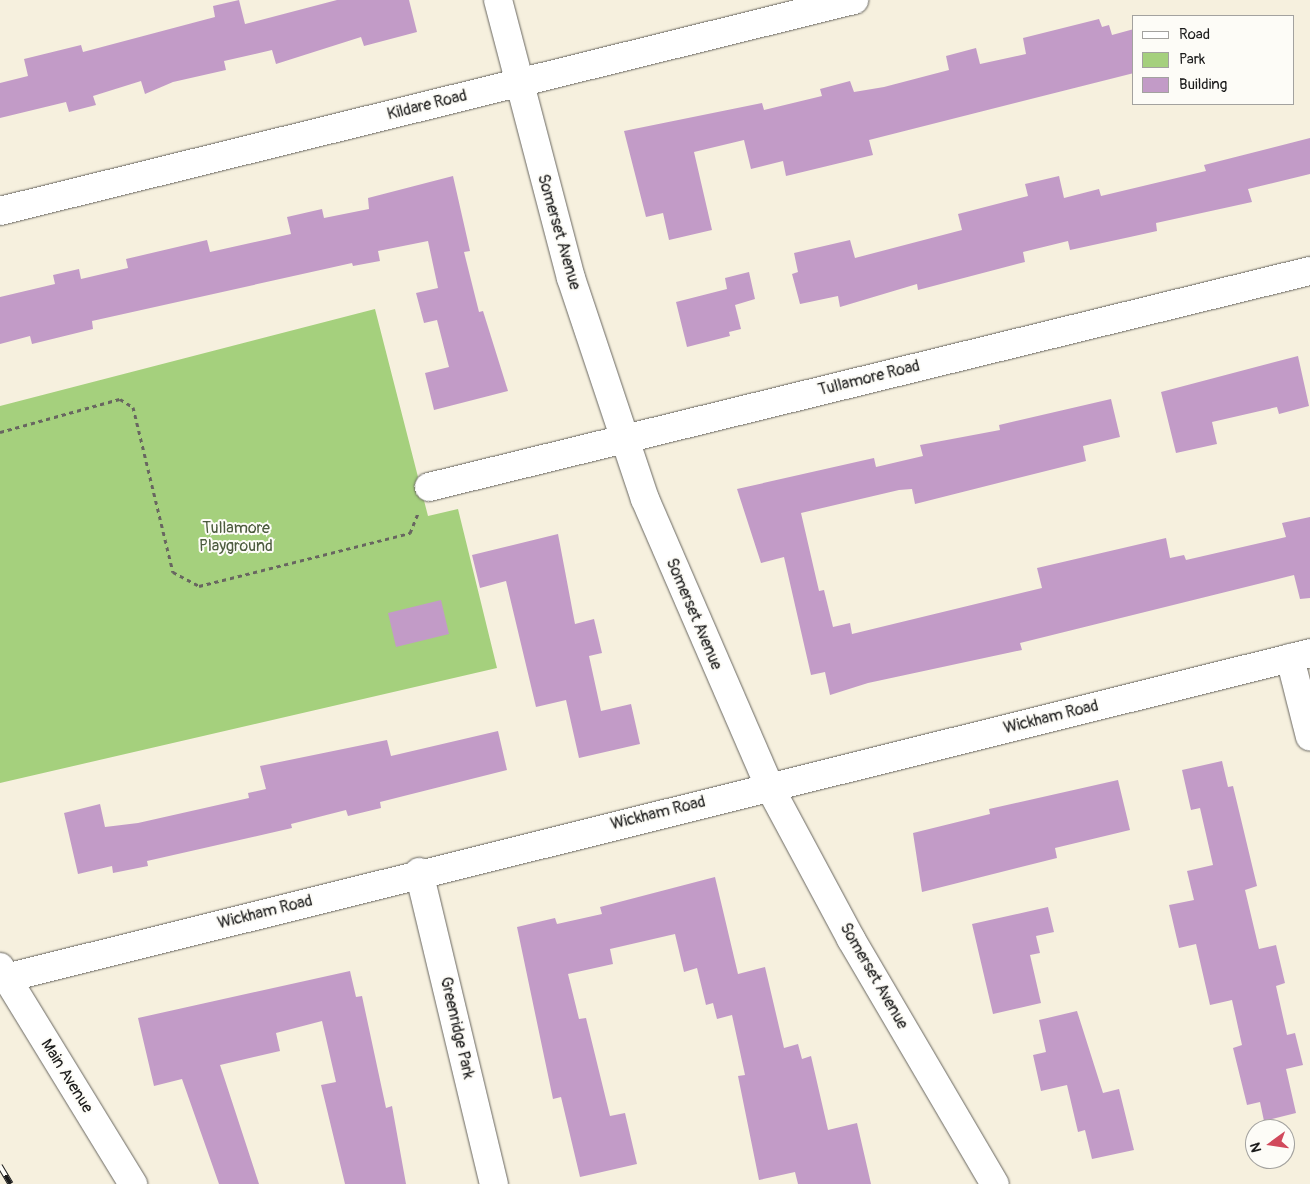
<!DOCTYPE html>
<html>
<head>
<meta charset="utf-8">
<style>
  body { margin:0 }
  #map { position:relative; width:1310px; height:1184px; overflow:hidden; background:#f6f0de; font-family:Pangolin,sans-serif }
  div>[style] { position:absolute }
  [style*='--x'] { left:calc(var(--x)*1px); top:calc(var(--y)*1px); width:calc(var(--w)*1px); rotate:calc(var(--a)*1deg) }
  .green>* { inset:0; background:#a5d07d }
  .building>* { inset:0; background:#c29bc7 }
  .path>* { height:3px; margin-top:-1.5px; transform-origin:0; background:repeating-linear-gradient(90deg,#686660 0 4px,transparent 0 8px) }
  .roads { filter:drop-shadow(0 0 1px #686660) drop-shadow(0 0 1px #686660) }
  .minor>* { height:28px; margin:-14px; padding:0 14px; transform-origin:14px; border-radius:14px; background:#fff }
  .rail>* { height:5.5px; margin-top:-2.75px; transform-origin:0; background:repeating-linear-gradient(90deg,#fdfcf7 0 11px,#1c1c1c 0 22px); box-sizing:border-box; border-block:1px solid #1c1c1c }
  span { translate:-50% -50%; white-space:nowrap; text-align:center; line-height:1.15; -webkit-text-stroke:4px #fdfcf7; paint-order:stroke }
  .street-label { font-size:16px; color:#1c1c1c }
  .park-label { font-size:16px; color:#4c5b3e }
  .legend { position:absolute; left:1132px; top:15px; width:162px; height:90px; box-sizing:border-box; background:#fdfcf7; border:1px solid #a3a29f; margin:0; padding:6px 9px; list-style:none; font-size:15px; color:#1c1c1c }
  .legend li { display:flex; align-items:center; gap:10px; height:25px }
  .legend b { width:25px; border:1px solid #a3a29f }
  .north { position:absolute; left:1245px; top:1119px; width:50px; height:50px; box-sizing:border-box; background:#fdfcf7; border:1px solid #a3a29f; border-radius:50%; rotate:256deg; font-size:14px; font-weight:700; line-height:20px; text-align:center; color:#1c1c1c }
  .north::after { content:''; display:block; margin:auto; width:18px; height:22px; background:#d1495b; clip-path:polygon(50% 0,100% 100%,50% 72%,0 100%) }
</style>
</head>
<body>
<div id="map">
  <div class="green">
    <div style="clip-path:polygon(375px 309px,428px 516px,458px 509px,497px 668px,0 783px,0 406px)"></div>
  </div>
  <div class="building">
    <div style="clip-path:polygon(239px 0,245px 24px,337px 0,409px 0,417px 32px,364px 46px,361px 37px,276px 64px,272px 50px,224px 61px,226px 70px,173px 82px,145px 94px,141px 81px,93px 96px,96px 105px,69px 112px,66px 102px,0 118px,0 83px,28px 76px,24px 59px,81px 45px,83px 52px,215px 17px,213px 6px)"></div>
    <div style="clip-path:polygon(1099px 19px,1102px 27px,1109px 25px,1112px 35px,1134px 29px,1134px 73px,869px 140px,873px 155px,786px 176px,783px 161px,751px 169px,744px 140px,694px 152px,712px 230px,669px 240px,663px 213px,646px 217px,624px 131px,762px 103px,764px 110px,822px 96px,820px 89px,850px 81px,854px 92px,884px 87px,949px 70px,946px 56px,976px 48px,980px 64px,1026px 54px,1023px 38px)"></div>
    <div style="clip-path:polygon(1310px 138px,1310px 174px,1248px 189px,1252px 202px,1156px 223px,1157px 231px,1130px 237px,1070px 250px,1068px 241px,1023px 252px,1025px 262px,918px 290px,917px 284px,840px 307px,838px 296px,800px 304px,792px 274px,798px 272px,794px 253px,850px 240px,855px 258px,962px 230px,958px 214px,1028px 196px,1025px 184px,1059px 176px,1064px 198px,1099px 189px,1101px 196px,1206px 171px,1204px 165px)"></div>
    <div style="clip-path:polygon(453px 176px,470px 251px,464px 252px,479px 312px,483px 311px,508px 391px,434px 410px,425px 373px,449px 367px,437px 320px,424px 323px,416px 293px,438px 288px,428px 241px,378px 251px,380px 261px,353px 266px,352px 263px,92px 321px,93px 329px,32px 344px,30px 336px,0 344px,0 297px,55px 284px,53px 275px,79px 269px,81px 279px,128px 268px,126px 259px,207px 240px,210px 252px,291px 234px,287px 217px,322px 209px,324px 218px,369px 209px,368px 198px)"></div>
    <div style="clip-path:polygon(749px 272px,755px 299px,735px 305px,741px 329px,729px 332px,730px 336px,687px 347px,676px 302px,727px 289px,725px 278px)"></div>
    <div style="clip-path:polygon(1298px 356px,1309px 406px,1279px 414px,1277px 407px,1212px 422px,1217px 444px,1176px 453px,1161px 392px)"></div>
    <div style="clip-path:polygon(1111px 399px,1120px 437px,1083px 446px,1086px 461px,915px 504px,912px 489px,899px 490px,801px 513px,819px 591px,824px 590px,833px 627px,850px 623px,852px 634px,1042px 588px,1037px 568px,1166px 538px,1170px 558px,1184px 555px,1186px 560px,1286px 537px,1282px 523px,1310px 517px,1310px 598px,1300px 599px,1294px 575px,1020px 643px,1022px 650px,868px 683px,830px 695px,825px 672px,811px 675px,784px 557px,761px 563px,737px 489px,874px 458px,876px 467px,923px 456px,920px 445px,1000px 430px,999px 425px)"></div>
    <div style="clip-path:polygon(558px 534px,575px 624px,594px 619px,602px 653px,589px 656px,601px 711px,631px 704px,640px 744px,579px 758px,566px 700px,536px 707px,506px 581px,480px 588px,472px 555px)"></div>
    <div style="clip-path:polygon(441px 600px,449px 634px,396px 647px,388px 613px)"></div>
    <div style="clip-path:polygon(498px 731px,507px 770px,380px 802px,381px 808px,348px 816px,346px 810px,291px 824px,292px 828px,147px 861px,148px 866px,113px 873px,112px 866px,78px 874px,64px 813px,100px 804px,105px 827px,138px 823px,249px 798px,248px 793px,266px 789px,260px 766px,387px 740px,391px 756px)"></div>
    <div style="clip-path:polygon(1222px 761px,1228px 787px,1233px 786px,1257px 886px,1245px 890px,1259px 949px,1276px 945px,1285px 983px,1276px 986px,1287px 1035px,1295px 1033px,1303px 1065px,1286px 1069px,1296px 1113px,1264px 1121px,1260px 1102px,1247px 1105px,1233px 1048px,1242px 1045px,1232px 1000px,1210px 1005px,1196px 944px,1179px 948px,1169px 905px,1194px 900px,1187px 871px,1213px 865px,1200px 808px,1191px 810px,1182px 770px)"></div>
    <div style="clip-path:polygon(1118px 780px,1130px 830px,1055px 848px,1057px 858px,922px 892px,913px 833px,990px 814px,989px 809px)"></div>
    <div style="clip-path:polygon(715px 877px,738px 974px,765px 967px,784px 1048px,798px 1044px,802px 1059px,811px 1056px,828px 1130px,857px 1123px,871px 1184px,798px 1184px,795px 1172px,759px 1180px,738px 1076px,745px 1075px,732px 1015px,717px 1019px,713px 1003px,706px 1005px,697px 968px,684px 972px,675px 934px,610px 949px,613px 964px,568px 974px,579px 1019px,586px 1018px,610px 1116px,625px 1113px,637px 1164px,580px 1177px,561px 1097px,553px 1099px,517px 927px,555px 918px,557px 924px,602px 914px,600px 907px)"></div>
    <div style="clip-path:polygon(1048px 907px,1054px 932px,1036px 936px,1040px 953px,1030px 955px,1041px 1003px,993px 1014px,972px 924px)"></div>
    <div style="clip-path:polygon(350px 971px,356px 997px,362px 996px,386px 1108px,392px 1106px,406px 1184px,345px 1184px,321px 1085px,336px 1082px,322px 1021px,276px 1033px,280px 1051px,220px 1065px,259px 1184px,219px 1184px,182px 1079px,154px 1086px,138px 1018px)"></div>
    <div style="clip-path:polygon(1077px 1011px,1103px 1093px,1119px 1089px,1134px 1150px,1092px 1159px,1085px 1130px,1078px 1132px,1067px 1085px,1041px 1091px,1033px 1055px,1046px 1052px,1039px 1020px)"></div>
  </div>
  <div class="path">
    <div style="--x:0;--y:432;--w:124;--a:-15.4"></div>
    <div style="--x:120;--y:399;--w:15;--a:32"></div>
    <div style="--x:133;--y:407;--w:170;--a:76.4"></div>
    <div style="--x:173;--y:572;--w:30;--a:28"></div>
    <div style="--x:199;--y:586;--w:218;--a:-14.1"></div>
    <div style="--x:410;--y:533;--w:22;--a:-68"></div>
  </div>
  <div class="roads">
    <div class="minor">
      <div style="--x:498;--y:0;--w:287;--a:75.3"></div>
      <div style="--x:571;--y:278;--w:233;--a:71.5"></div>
      <div style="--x:645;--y:499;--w:313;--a:66.6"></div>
      <div style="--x:769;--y:786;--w:174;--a:61.8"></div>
      <div style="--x:851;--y:939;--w:284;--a:59.6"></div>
      <div style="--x:0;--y:211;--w:880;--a:-13.88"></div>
      <div style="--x:429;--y:487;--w:907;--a:-13.78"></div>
      <div style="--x:1290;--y:658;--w:81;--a:75.8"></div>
      <div style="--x:419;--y:872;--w:321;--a:76.5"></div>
      <div style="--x:0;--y:967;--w:255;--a:58.5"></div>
      <div style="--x:6;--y:978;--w:1344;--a:-13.99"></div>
    </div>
  </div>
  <div class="rail">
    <div style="--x:0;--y:1166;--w:21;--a:59"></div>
  </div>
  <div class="street-label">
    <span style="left:427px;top:105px;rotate:-14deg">Kildare Road</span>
    <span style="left:559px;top:232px;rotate:74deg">Somerset Avenue</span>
    <span style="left:869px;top:378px;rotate:-14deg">Tullamore Road</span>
    <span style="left:694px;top:614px;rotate:67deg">Somerset Avenue</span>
    <span style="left:1051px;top:717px;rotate:-14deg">Wickham Road</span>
    <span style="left:658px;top:813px;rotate:-14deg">Wickham Road</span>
    <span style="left:265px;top:912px;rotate:-14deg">Wickham Road</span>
    <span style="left:874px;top:976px;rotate:60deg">Somerset Avenue</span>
    <span style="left:457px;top:1028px;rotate:77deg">Greenridge Park</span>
    <span style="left:67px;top:1076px;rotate:58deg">Main Avenue</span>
  </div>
  <div class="park-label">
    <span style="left:236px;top:537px">Tullamore<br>Playground</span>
  </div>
  <ul class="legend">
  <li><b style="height:6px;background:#fff"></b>Road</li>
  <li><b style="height:14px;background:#a5d07d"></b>Park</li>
  <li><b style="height:14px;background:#c29bc7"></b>Building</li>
  </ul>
  <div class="north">N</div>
</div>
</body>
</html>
